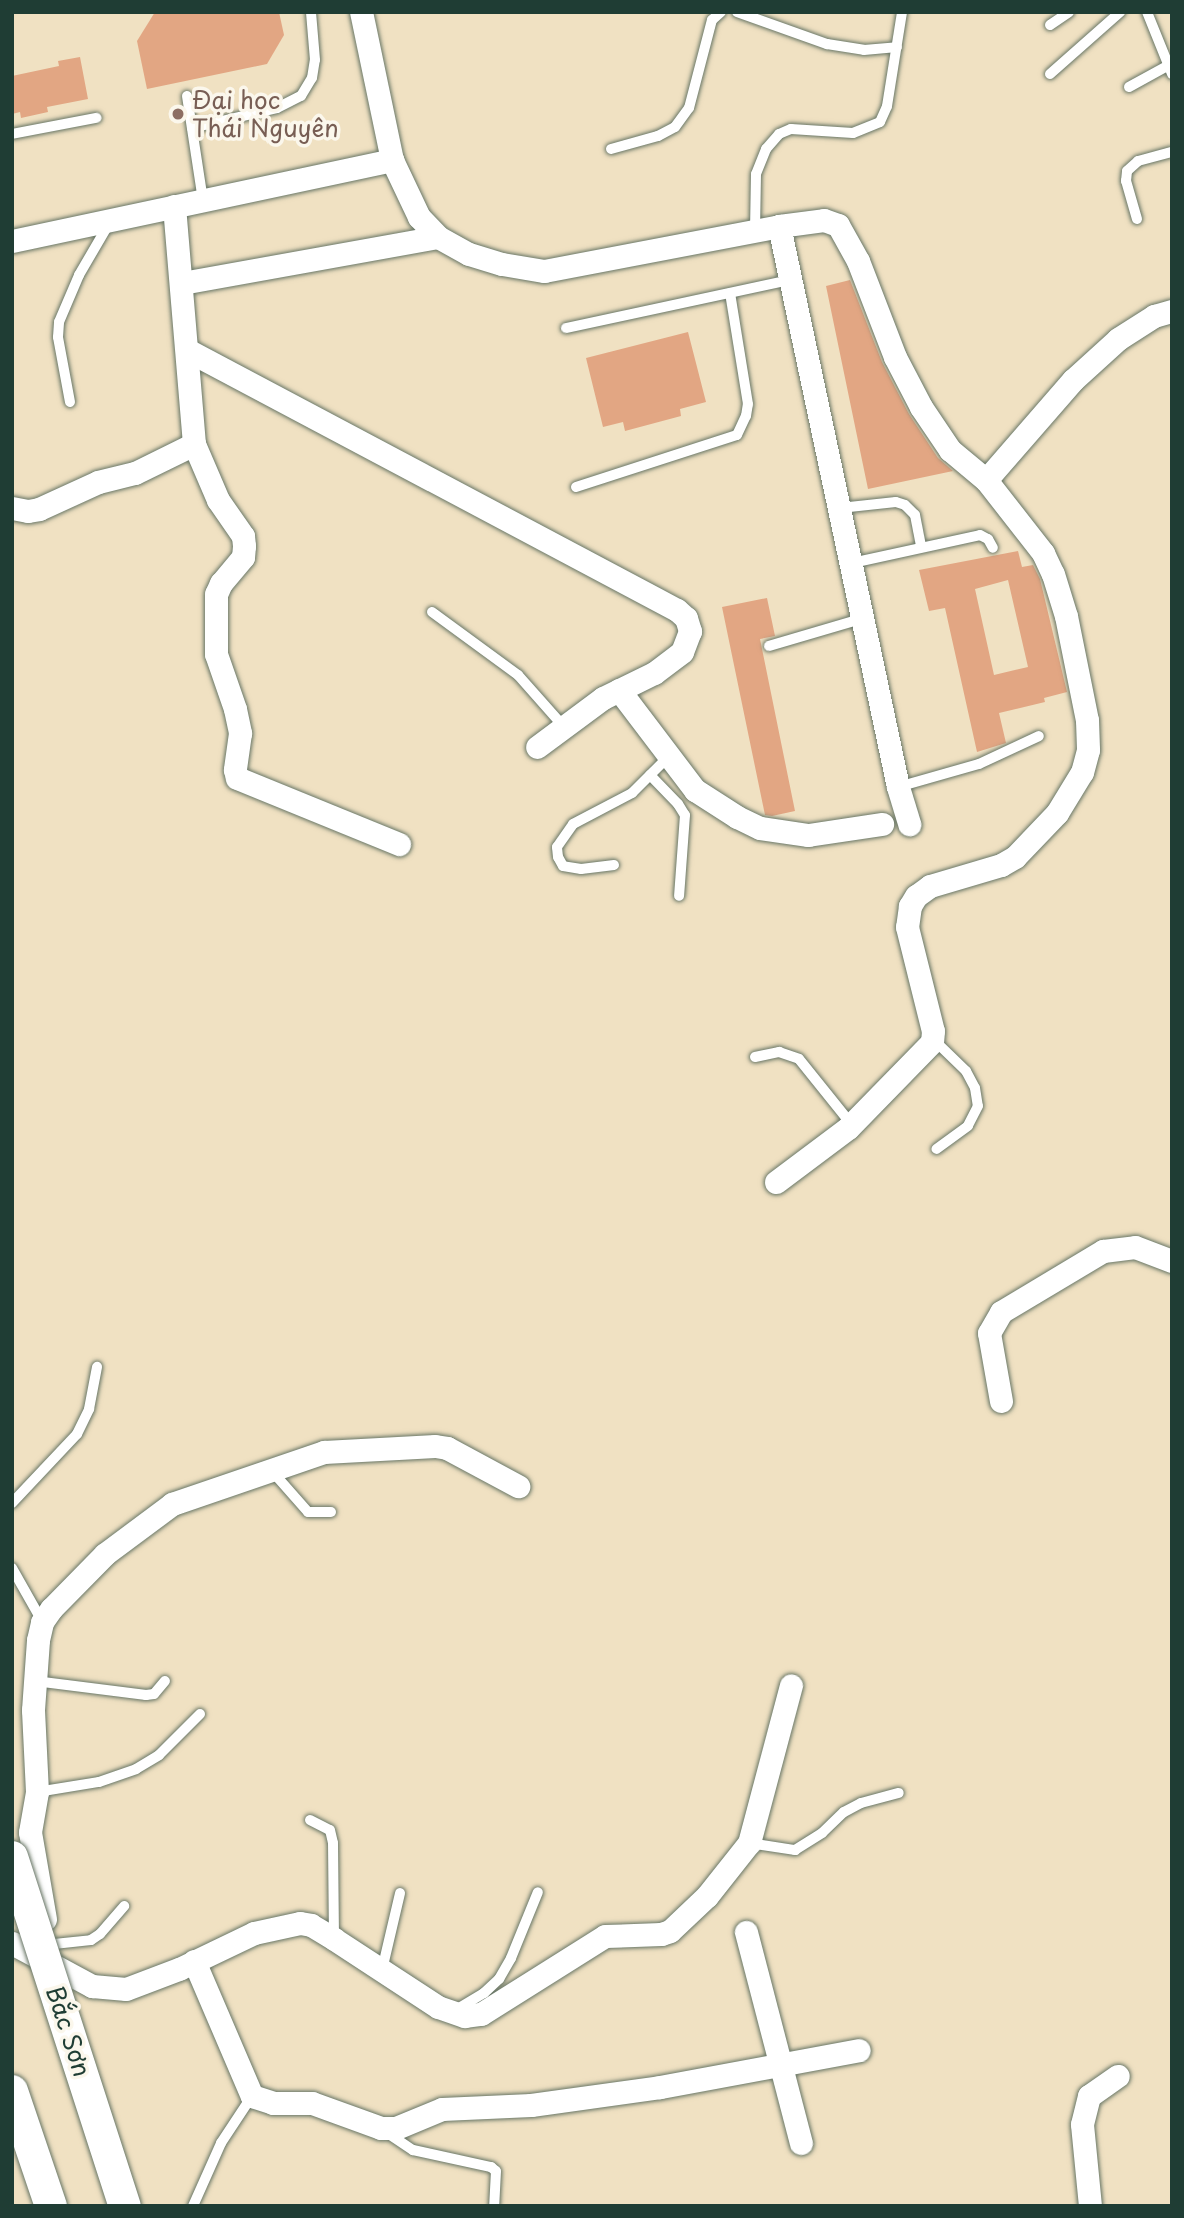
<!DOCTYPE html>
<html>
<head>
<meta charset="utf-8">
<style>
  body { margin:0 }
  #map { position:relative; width:1184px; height:2218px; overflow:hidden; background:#f0e1c2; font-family:"Playpen Sans",sans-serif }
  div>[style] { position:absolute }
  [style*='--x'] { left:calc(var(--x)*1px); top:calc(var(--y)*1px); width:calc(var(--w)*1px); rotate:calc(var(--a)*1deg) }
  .building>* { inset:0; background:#e2a683 }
  .roads { filter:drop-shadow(0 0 2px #687666) drop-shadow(0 0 2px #687666) }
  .service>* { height:10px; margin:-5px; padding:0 5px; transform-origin:5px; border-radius:5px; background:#fff }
  .minor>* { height:23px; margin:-11.5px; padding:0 11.5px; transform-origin:11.5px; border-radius:11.5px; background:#fff }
  .secondary>* { height:32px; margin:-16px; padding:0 16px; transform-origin:16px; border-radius:16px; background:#fff }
  .bridges { filter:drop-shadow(0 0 2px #687666) drop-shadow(0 0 2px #687666) }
  .secondary-bridge>* { height:32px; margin:-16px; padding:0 16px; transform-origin:16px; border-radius:16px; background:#fff }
  .dots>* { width:19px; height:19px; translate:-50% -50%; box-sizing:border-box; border:4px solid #fbf7ec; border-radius:50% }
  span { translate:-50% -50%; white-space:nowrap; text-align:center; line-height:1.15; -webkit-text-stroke:7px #fbf7ec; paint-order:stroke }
  .education-label { font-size:24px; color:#785e54 }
  .left { translate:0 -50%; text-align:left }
  .street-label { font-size:24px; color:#1f3d34 }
  .frame { position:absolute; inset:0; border:14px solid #1f3d34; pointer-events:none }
</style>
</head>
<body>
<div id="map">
  <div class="building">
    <div style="clip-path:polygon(155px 12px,279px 12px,284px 35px,267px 64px,147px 89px,137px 41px)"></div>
    <div style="clip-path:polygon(80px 57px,88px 99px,47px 107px,48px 112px,21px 118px,20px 112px,12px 114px,12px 76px,59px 66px,58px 61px)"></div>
    <div style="clip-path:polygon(850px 280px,882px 362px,909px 414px,938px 458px,953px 471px,868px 489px,826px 286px)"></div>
    <div style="clip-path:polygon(688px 332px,706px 402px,680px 409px,681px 416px,625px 431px,623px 422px,603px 427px,586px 358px)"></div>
    <div style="clip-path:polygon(evenodd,1018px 551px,1022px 567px,1033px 565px,1040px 579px,1067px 692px,1044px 698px,1045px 702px,999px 713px,1006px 743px,977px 752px,945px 608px,929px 611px,919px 570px,1018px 551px,1008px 580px,1028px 667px,994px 675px,975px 589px,1008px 580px)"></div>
    <div style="clip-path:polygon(767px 598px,775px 636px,760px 639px,795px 811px,772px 816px,765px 815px,722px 607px)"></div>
  </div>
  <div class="roads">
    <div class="service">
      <div style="--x:737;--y:12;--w:96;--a:19.6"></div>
      <div style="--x:827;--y:44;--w:37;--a:9"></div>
      <div style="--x:864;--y:50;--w:33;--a:-5"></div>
      <div style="--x:1147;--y:12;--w:67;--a:68"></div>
      <div style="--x:1050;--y:25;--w:23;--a:-34"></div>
      <div style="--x:1050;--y:74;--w:94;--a:-41.5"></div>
      <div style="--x:1129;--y:87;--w:46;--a:-28.8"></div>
      <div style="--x:187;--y:96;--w:105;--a:81.3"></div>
      <div style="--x:192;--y:128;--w:87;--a:-13.2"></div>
      <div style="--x:277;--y:108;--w:27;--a:-27"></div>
      <div style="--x:301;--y:96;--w:21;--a:-59"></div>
      <div style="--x:312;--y:78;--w:18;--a:-81"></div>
      <div style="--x:315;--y:60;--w:48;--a:-94.8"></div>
      <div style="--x:12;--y:134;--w:86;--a:-10.8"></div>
      <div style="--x:611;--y:149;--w:49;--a:-15.5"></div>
      <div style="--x:658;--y:136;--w:19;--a:-28"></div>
      <div style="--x:675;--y:127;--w:24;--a:-54"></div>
      <div style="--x:689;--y:108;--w:91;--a:-75.4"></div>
      <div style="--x:712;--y:20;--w:12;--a:-42"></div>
      <div style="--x:1137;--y:219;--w:40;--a:-106"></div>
      <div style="--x:1126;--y:181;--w:10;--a:-84"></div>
      <div style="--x:1127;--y:171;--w:15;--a:-42"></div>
      <div style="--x:1138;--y:161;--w:35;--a:-15"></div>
      <div style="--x:755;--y:231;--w:57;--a:-89"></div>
      <div style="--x:756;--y:174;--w:27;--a:-68"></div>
      <div style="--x:766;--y:149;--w:20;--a:-49"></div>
      <div style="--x:779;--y:134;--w:13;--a:-23"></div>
      <div style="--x:791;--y:129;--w:62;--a:3.7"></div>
      <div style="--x:853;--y:133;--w:29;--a:-22"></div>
      <div style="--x:880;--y:122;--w:17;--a:-66"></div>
      <div style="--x:887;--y:106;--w:95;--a:-80.9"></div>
      <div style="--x:566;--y:328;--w:229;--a:-12.1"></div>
      <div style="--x:70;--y:402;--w:66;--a:-100.5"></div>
      <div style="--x:58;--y:337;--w:15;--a:-86"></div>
      <div style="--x:59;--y:322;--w:51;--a:-66.9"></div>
      <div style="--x:79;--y:275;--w:61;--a:-59.7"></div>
      <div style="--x:576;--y:487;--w:169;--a:-17.9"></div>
      <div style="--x:737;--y:435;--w:21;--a:-65"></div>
      <div style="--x:746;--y:416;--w:12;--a:-81"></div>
      <div style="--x:748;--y:404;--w:112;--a:-99.2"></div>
      <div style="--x:840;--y:508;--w:56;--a:-6.1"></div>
      <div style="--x:896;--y:502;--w:9;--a:18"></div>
      <div style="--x:905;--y:505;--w:14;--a:45"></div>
      <div style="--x:915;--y:515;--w:32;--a:79"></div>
      <div style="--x:852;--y:563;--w:131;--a:-12.3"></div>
      <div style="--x:980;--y:535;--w:9;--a:27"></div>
      <div style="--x:988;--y:539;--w:10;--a:61"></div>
      <div style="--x:432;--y:612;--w:107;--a:36.2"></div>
      <div style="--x:518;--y:675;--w:69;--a:48.5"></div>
      <div style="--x:769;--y:646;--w:99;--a:-16.4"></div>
      <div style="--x:650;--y:775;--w:40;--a:46"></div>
      <div style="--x:678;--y:804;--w:13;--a:58"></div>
      <div style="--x:685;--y:815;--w:81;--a:94.2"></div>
      <div style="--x:898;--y:787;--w:84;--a:-15.9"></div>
      <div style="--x:979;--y:764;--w:66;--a:-25"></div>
      <div style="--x:614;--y:865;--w:33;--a:173"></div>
      <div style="--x:581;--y:869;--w:18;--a:-171"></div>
      <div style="--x:563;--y:866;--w:10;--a:-119"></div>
      <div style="--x:558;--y:857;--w:10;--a:-96"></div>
      <div style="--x:557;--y:847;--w:28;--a:-55"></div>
      <div style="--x:573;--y:824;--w:67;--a:-27.7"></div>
      <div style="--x:632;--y:793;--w:51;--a:-45"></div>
      <div style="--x:933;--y:1039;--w:46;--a:44.1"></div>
      <div style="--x:966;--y:1071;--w:19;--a:62"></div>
      <div style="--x:975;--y:1088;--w:18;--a:81"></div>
      <div style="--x:978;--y:1106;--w:22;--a:117"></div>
      <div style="--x:968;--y:1126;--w:39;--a:144"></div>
      <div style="--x:755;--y:1057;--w:25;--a:-12"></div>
      <div style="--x:779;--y:1052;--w:21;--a:19"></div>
      <div style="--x:799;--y:1059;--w:85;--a:51.2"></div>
      <div style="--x:271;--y:1470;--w:56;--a:48.6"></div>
      <div style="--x:308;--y:1512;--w:23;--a:0"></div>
      <div style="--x:12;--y:1503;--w:95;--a:-46.7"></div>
      <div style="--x:77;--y:1434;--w:28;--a:-64"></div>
      <div style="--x:89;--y:1409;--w:43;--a:-79.2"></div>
      <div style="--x:12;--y:1568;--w:61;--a:60.5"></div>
      <div style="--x:35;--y:1681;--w:112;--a:7.2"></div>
      <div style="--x:146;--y:1695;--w:8;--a:-7"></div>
      <div style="--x:154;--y:1694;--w:17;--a:-50"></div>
      <div style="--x:37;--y:1792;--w:63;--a:-9.2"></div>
      <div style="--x:99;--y:1782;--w:39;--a:-19"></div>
      <div style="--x:136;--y:1769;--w:27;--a:-31"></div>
      <div style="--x:159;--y:1755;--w:58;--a:-45"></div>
      <div style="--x:310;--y:1820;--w:22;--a:27"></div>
      <div style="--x:330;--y:1830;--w:13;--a:77"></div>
      <div style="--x:333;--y:1843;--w:94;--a:89.4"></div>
      <div style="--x:749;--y:1843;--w:47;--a:8.7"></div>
      <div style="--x:795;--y:1850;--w:32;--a:-32"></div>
      <div style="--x:822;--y:1833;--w:30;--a:-44"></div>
      <div style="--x:844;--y:1812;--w:19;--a:-28"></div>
      <div style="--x:861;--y:1803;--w:39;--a:-15"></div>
      <div style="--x:54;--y:1944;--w:37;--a:-6"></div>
      <div style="--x:91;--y:1940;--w:11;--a:-34"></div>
      <div style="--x:100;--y:1934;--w:37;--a:-49"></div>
      <div style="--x:382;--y:1970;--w:79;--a:-76.8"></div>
      <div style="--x:454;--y:2011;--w:35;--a:-31"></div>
      <div style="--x:484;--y:1993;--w:21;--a:-43"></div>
      <div style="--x:499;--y:1979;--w:24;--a:-60"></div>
      <div style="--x:511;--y:1958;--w:71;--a:-67.8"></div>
      <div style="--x:383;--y:2130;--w:36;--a:34"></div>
      <div style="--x:413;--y:2150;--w:80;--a:12.3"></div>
      <div style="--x:491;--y:2167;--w:6;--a:39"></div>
      <div style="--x:496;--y:2171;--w:35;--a:93"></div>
      <div style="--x:193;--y:2206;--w:69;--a:-66"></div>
      <div style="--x:221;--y:2143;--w:56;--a:-56.6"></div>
    </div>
    <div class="minor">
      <div style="--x:392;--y:160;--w:63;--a:64.7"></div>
      <div style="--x:419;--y:217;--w:28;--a:46"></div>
      <div style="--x:438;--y:237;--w:35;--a:29"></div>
      <div style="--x:469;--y:254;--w:34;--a:17"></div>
      <div style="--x:502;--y:264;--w:43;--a:9.5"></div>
      <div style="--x:544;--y:271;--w:239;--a:-10.8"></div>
      <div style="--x:779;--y:226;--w:45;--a:-7.6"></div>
      <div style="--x:824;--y:220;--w:15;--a:20"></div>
      <div style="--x:838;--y:225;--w:41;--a:60.9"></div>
      <div style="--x:858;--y:261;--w:103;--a:68.9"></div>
      <div style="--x:895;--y:357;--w:56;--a:62.5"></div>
      <div style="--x:921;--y:407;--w:52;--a:56"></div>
      <div style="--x:950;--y:450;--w:47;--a:39.8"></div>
      <div style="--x:986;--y:480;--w:93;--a:52"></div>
      <div style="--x:1043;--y:553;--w:23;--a:65"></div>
      <div style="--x:1053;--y:574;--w:44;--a:72.8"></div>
      <div style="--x:1066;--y:616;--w:106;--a:78.6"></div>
      <div style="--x:1087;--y:720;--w:30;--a:88"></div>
      <div style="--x:1088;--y:750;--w:23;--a:105"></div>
      <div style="--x:1082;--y:772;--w:48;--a:121.4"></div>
      <div style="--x:1057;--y:813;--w:61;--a:133.7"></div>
      <div style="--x:1015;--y:857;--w:16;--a:150"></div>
      <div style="--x:1001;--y:865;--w:74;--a:163.5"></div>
      <div style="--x:930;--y:886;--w:17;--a:144"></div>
      <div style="--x:916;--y:896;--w:12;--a:121"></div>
      <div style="--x:910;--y:906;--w:21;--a:98"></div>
      <div style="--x:907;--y:927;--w:107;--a:76"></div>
      <div style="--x:933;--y:1031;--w:11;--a:95"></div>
      <div style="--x:932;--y:1042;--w:120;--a:134.3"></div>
      <div style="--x:848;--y:1128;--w:90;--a:143.1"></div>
      <div style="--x:174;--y:206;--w:239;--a:85.2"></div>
      <div style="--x:194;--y:444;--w:61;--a:66.8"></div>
      <div style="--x:218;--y:500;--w:44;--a:55.2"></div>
      <div style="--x:243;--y:536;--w:10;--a:84"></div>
      <div style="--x:244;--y:546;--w:11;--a:95"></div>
      <div style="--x:243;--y:557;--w:34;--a:130"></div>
      <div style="--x:221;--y:583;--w:12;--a:114"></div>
      <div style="--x:216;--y:594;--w:60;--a:90"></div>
      <div style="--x:216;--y:654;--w:58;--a:70.9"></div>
      <div style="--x:235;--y:709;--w:25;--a:78"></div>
      <div style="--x:240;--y:733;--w:37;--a:98"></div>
      <div style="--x:235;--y:770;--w:8;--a:76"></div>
      <div style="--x:237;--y:778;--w:175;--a:22.2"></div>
      <div style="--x:779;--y:226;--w:573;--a:78.02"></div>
      <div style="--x:898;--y:787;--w:39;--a:73"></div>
      <div style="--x:12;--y:241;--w:389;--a:-12"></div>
      <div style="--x:392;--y:160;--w:151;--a:-101.8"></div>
      <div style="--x:182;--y:283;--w:260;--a:-10.2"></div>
      <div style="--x:189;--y:351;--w:552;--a:27.96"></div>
      <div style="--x:677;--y:610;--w:12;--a:42"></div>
      <div style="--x:686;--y:618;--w:14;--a:73"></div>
      <div style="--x:690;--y:631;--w:22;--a:111"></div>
      <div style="--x:682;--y:652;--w:35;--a:143"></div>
      <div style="--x:654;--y:673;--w:57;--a:153.9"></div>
      <div style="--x:603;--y:698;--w:82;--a:143.4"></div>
      <div style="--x:986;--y:480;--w:133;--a:-49"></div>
      <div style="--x:1073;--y:380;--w:61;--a:-42.3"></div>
      <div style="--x:1118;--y:339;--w:43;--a:-32.6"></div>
      <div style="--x:1154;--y:316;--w:19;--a:-16"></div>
      <div style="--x:12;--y:508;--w:16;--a:11"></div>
      <div style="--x:28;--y:511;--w:11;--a:-10"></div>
      <div style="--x:39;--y:509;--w:65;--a:-24.6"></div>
      <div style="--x:98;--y:482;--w:38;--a:-14"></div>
      <div style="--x:135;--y:473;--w:66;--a:-26.2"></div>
      <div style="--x:619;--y:690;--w:126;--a:52.8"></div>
      <div style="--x:695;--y:790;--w:50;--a:32.7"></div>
      <div style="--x:737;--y:817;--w:25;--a:26"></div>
      <div style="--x:760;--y:828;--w:49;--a:8.3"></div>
      <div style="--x:808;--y:835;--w:75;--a:-8.5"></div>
      <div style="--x:1001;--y:1401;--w:69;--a:-100"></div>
      <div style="--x:989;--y:1333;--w:24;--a:-60"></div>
      <div style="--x:1001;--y:1312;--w:119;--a:-30.9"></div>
      <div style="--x:1103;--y:1251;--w:32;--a:-7"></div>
      <div style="--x:1135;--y:1247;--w:40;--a:21"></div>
      <div style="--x:45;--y:1919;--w:88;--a:-99.8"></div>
      <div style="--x:30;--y:1832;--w:41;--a:-80.1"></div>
      <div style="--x:37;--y:1792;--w:82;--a:-92.8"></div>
      <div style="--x:33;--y:1710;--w:70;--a:-85.9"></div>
      <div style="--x:38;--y:1640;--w:18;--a:-77"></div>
      <div style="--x:42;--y:1622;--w:16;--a:-55"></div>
      <div style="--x:51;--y:1609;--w:77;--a:-45.5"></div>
      <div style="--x:105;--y:1554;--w:84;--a:-36.7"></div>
      <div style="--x:172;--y:1504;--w:161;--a:-18.9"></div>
      <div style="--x:324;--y:1452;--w:111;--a:-3.1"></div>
      <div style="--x:435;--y:1446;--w:12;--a:9"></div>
      <div style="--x:447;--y:1448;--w:81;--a:28.2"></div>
      <div style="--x:746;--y:1932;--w:218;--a:75.4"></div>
      <div style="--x:12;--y:1943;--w:91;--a:28.3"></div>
      <div style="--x:92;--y:1986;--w:34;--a:5"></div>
      <div style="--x:126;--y:1989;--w:57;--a:-20.7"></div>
      <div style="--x:179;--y:1969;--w:83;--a:-25.6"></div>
      <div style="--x:254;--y:1933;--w:47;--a:-12.3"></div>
      <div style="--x:300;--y:1923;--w:11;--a:10"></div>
      <div style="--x:311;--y:1925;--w:27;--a:31"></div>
      <div style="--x:334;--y:1939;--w:124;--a:33.2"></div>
      <div style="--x:438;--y:2007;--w:28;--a:19"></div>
      <div style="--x:464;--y:2016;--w:17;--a:-7"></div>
      <div style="--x:481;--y:2014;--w:146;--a:-32.2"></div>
      <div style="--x:605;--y:1936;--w:56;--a:-2"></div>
      <div style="--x:661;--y:1934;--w:9;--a:-18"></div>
      <div style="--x:670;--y:1931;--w:51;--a:-43.4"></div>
      <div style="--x:707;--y:1896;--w:68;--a:-51.6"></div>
      <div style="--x:749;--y:1843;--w:163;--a:-75.1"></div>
      <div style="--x:194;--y:1961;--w:147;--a:66.8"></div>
      <div style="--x:252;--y:2096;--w:22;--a:18"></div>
      <div style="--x:273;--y:2103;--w:39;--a:0"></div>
      <div style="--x:312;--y:2103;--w:73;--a:19.9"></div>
      <div style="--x:381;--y:2128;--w:15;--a:0"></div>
      <div style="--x:396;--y:2128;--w:50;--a:-22.4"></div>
      <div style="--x:442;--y:2109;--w:89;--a:-2.6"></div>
      <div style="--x:531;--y:2105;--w:130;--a:-7.9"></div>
      <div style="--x:660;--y:2087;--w:202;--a:-10.5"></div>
      <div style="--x:1090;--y:2206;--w:82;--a:-95.6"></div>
      <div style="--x:1082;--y:2124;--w:29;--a:-76"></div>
      <div style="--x:1089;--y:2096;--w:35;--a:-35"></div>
    </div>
    <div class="secondary">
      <div style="--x:12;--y:2091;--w:121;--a:71.3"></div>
    </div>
  </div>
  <div class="bridges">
    <div class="secondary-bridge">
      <div style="--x:12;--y:1857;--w:367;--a:72.1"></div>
    </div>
  </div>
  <div class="dots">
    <div style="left:178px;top:114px;background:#8d6e63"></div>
  </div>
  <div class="education-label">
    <span class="left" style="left:192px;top:114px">Đại học<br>Thái Nguyên</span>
  </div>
  <div class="street-label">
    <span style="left:69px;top:2031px;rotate:72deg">Bắc Sơn</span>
  </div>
  <div class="frame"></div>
</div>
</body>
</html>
